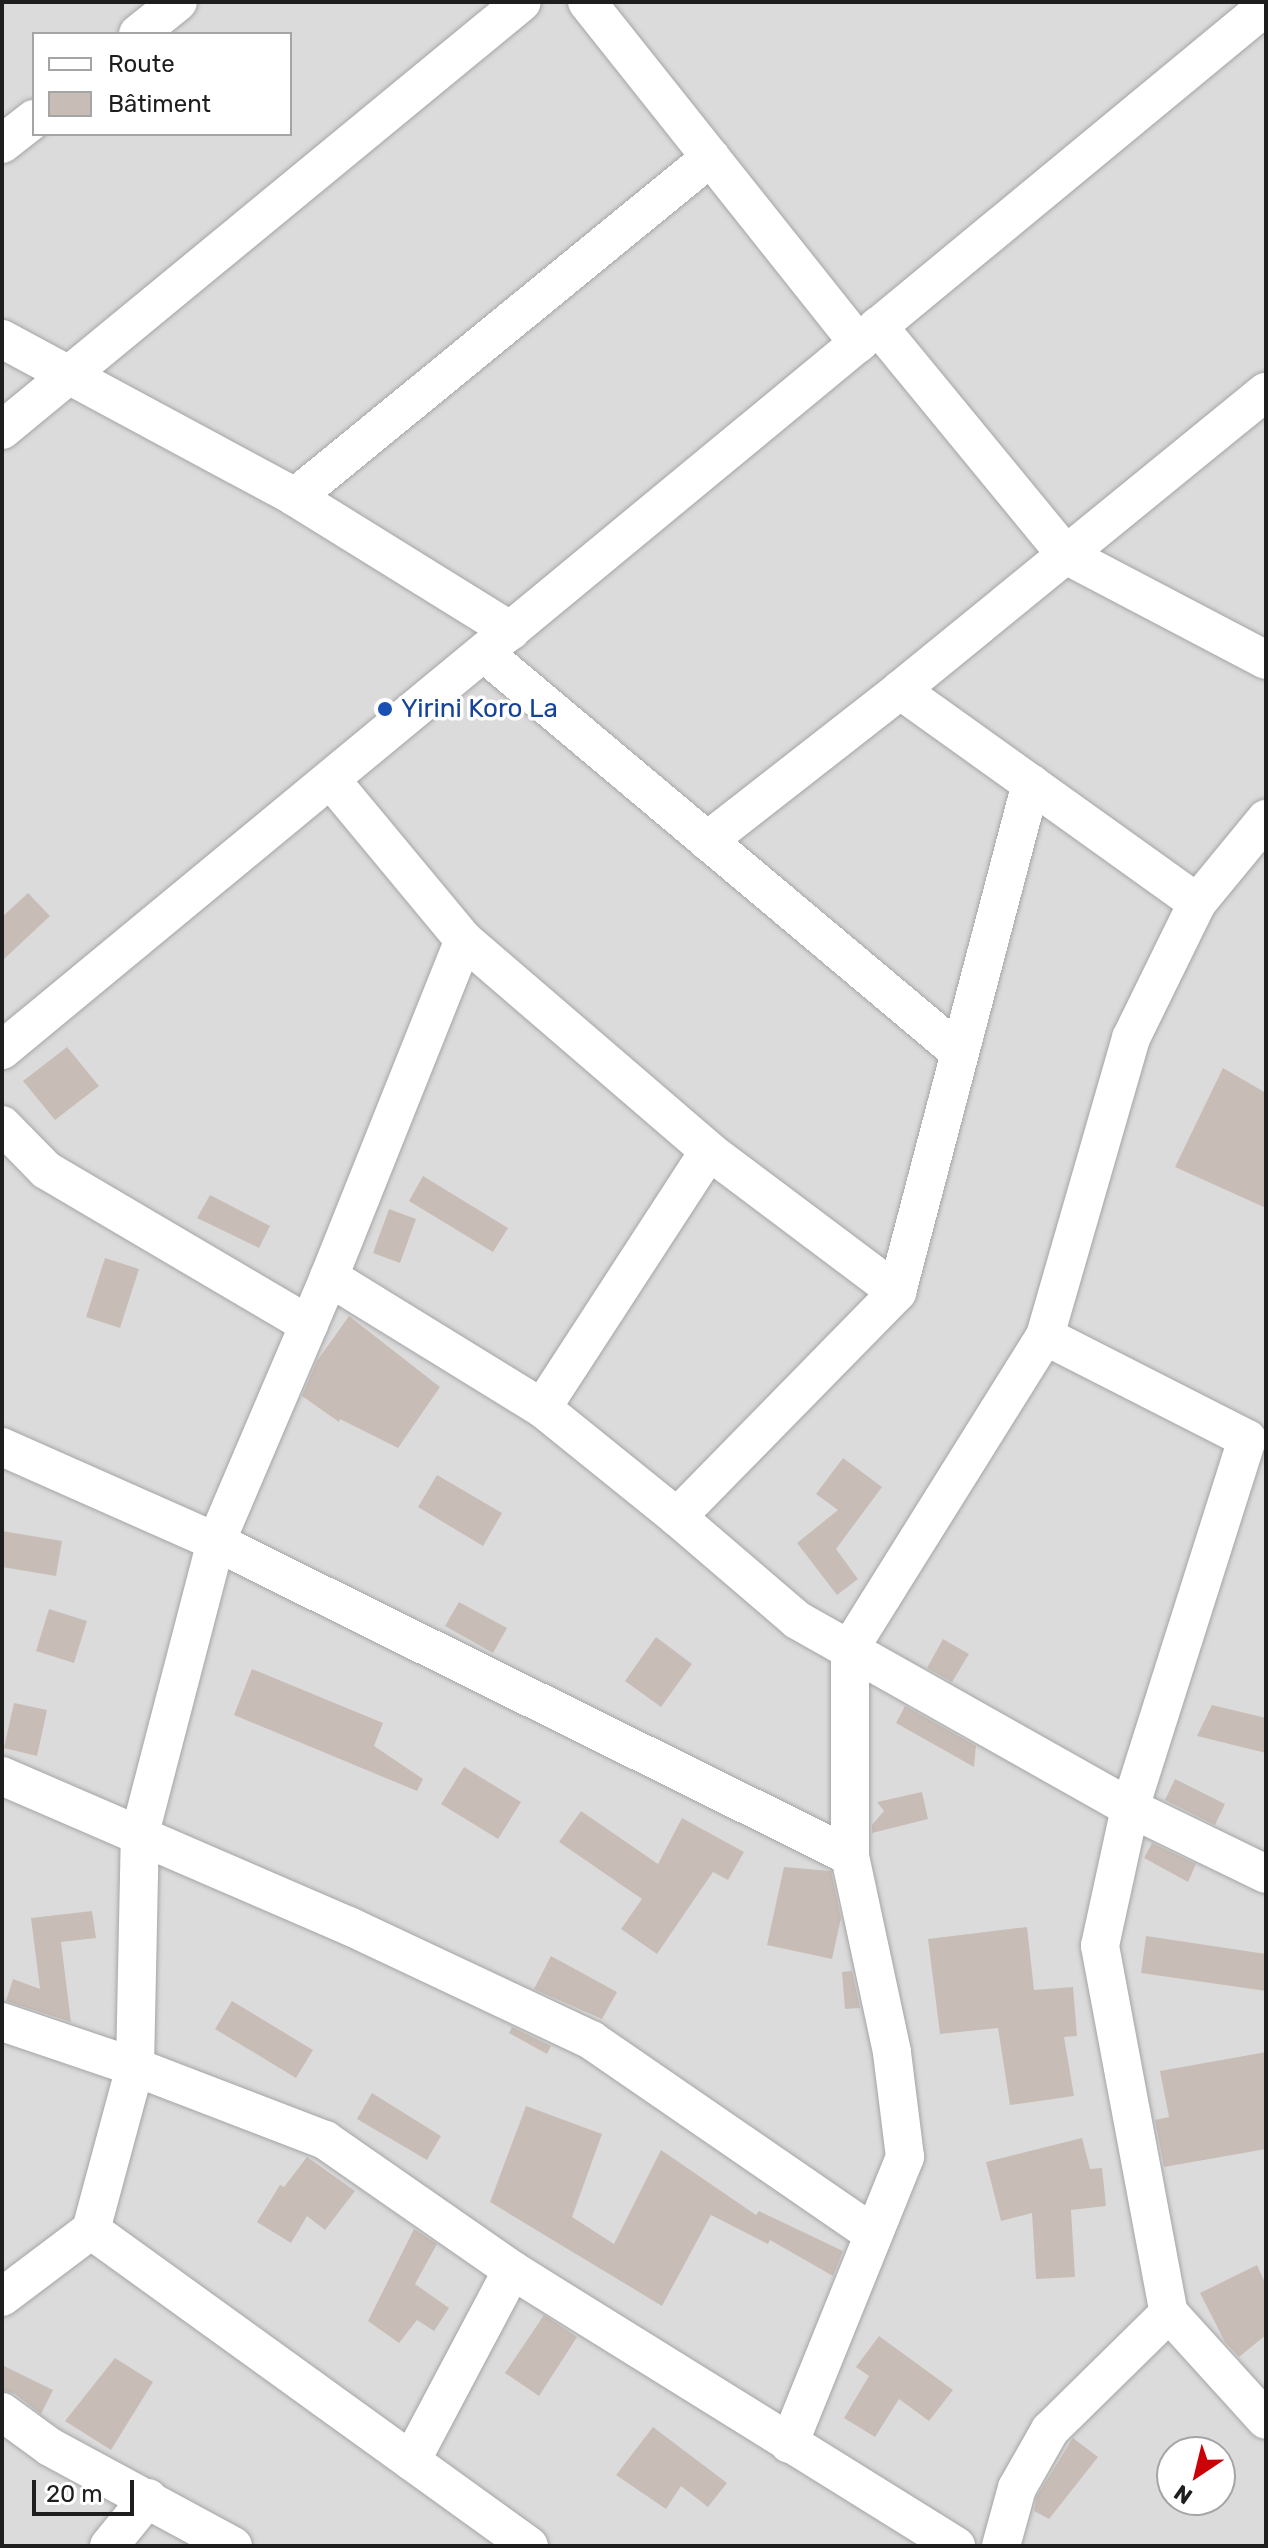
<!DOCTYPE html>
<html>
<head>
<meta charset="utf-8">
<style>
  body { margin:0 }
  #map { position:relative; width:1268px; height:2548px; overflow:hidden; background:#f0ebe3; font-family:Rubik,sans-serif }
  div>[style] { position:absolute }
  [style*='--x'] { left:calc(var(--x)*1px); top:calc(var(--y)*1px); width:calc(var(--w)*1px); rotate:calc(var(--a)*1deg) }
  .residential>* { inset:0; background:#dcdbdb }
  .building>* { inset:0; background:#c8bdb6 }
  .roads { filter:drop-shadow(0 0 2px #a5a5a5) drop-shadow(0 0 2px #a5a5a5) }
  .street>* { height:38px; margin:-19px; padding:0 19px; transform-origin:19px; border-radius:19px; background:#fff }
  .dots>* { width:22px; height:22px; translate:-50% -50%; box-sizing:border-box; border:4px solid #fff; border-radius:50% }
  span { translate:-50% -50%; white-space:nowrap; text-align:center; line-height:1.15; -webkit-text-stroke:7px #fff; paint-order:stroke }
  .transit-label { font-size:26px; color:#164399 }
  .left { translate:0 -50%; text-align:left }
  .frame { position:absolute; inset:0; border:4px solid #1e1e1e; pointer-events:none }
  .legend { position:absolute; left:32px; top:32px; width:260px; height:104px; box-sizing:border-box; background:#fff; border:2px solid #a5a5a5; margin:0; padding:10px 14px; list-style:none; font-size:24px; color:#1e1e1e }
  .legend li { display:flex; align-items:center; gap:16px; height:40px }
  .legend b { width:40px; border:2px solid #a5a5a5 }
  .north { position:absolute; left:1156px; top:2436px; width:80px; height:80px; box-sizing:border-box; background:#fff; border:2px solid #a5a5a5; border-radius:50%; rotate:215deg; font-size:22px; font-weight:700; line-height:32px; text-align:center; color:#1e1e1e }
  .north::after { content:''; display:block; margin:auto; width:28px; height:36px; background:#cc0007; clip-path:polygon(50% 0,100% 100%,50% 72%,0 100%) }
  .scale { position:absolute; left:32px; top:2480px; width:102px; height:36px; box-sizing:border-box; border:4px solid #1e1e1e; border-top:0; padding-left:10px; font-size:24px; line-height:28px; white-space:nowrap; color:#1e1e1e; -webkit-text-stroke:6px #fff; paint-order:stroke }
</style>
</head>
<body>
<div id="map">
  <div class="residential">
    <div style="clip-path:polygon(evenodd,2px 2px,1266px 2px,1266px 2546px,2px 2546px,2px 2px,34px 34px,290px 34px,290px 134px,34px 134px,34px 34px,2px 2px,1172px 2452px,1220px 2452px,1220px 2500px,1172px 2500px,1172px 2452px)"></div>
  </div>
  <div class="building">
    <div style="clip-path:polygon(28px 893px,50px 916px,2px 961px,2px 917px)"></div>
    <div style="clip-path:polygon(67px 1047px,99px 1086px,55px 1120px,23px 1081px)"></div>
    <div style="clip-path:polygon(1223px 1068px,1266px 1093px,1266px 1208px,1175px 1167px)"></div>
    <div style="clip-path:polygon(423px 1176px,508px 1228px,493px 1252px,409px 1201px)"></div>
    <div style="clip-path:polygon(210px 1195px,270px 1226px,259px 1248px,197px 1218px)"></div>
    <div style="clip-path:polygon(389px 1209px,416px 1219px,400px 1263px,373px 1253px)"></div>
    <div style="clip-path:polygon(105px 1258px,139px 1269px,120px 1328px,86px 1317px)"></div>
    <div style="clip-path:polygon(349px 1316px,440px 1387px,398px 1448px,340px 1419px,339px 1422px,302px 1396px,317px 1361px)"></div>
    <div style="clip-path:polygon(843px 1458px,882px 1487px,836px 1549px,858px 1579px,837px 1595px,797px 1543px,838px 1510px,816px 1494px)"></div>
    <div style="clip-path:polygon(437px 1475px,502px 1513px,483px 1546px,418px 1507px)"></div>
    <div style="clip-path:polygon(2px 1531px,62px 1541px,56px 1576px,2px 1567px)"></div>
    <div style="clip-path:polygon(459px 1602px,507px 1628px,493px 1653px,445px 1626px)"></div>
    <div style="clip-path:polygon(49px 1609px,87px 1621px,74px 1663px,36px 1651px)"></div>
    <div style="clip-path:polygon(656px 1637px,692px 1664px,661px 1707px,625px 1681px)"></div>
    <div style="clip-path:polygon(943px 1639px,969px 1654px,952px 1682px,927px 1668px)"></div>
    <div style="clip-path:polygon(252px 1669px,383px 1723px,374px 1746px,423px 1779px,417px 1791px,234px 1715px)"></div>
    <div style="clip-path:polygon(14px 1703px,47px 1710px,37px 1756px,4px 1748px)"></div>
    <div style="clip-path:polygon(1212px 1705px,1266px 1718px,1266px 1753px,1197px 1736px)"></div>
    <div style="clip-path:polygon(905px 1706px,976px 1746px,974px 1767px,896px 1723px)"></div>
    <div style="clip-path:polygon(464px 1767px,521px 1802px,498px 1839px,441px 1804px)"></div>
    <div style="clip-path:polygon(1175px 1779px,1225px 1804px,1215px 1825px,1165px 1800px)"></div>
    <div style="clip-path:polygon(922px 1792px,928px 1819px,872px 1833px,872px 1825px,884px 1811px,877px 1802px)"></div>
    <div style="clip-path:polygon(581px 1811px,658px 1864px,682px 1818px,744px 1852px,728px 1880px,713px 1872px,657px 1954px,621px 1929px,642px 1899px,559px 1842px)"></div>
    <div style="clip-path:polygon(1152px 1843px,1196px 1864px,1188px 1882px,1144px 1858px)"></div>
    <div style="clip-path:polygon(784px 1867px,831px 1871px,841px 1918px,832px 1959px,767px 1945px)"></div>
    <div style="clip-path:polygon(92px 1911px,96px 1938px,61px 1942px,71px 2022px,6px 2001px,13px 1979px,40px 1989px,31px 1918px)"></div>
    <div style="clip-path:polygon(1027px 1927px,1034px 1990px,1073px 1987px,1077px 2036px,1064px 2037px,1074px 2096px,1010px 2105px,998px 2028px,940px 2034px,928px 1939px)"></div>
    <div style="clip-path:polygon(1146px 1936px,1266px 1954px,1266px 1991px,1141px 1973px)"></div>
    <div style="clip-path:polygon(551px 1956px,617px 1992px,602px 2019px,534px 1989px)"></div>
    <div style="clip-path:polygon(852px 1971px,860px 2008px,845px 2009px,842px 1972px)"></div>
    <div style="clip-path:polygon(232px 2001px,313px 2050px,296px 2078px,215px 2029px)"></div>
    <div style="clip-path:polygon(512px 2027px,551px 2046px,547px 2054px,509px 2033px)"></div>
    <div style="clip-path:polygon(1266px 2052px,1266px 2149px,1164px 2167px,1155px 2120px,1169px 2117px,1160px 2071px)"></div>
    <div style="clip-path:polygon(372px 2093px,441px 2136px,427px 2160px,357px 2119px)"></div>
    <div style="clip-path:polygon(526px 2106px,602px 2134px,572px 2217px,614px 2244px,661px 2150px,756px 2215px,759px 2211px,843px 2251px,833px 2276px,770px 2240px,768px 2244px,711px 2215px,662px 2306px,490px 2202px)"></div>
    <div style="clip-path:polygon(1082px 2138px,1090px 2169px,1102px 2168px,1106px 2206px,1071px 2210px,1075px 2277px,1036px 2279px,1032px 2213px,1001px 2221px,986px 2162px)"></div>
    <div style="clip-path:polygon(307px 2157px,355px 2191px,325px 2230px,307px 2216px,291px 2243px,257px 2222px,280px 2185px,284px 2187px)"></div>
    <div style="clip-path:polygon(414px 2229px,437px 2244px,415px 2284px,449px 2308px,434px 2331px,417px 2320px,399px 2343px,368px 2321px)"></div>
    <div style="clip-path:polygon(1257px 2265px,1266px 2285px,1266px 2335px,1239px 2357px,1225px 2342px,1200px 2293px)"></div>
    <div style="clip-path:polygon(544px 2315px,577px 2337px,539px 2396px,505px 2373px)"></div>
    <div style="clip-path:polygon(879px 2336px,953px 2390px,929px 2421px,899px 2399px,875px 2437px,844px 2418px,869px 2376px,856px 2367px)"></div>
    <div style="clip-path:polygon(115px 2358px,153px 2382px,111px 2450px,65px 2421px)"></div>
    <div style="clip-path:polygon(2px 2365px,53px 2390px,41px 2414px,15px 2394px,2px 2390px)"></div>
    <div style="clip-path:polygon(653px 2427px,727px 2483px,708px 2507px,681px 2486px,666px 2509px,616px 2475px)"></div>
    <div style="clip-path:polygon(1073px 2438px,1098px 2457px,1049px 2519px,1034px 2511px,1037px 2496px)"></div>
  </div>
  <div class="roads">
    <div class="street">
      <div style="--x:587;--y:2;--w:436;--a:51.5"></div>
      <div style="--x:138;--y:34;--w:51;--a:-38.7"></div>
      <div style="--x:2;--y:144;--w:41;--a:-38"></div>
      <div style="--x:878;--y:326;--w:296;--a:50.6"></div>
      <div style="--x:1066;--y:555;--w:226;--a:27.7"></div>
      <div style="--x:2;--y:339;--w:333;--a:28.3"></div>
      <div style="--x:295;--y:497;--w:254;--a:31.8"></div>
      <div style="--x:2;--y:430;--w:673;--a:-39.46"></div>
      <div style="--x:295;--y:497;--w:537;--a:-39.26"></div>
      <div style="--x:484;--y:653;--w:620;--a:40.03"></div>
      <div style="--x:900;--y:690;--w:365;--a:35.6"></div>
      <div style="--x:331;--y:780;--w:208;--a:50.3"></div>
      <div style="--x:707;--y:841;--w:245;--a:-38"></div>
      <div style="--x:900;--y:690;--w:472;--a:-39.2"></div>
      <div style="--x:2;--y:1050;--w:1639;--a:-39.55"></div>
      <div style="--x:2;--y:1125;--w:63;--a:45.6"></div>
      <div style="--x:46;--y:1170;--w:305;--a:30.5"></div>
      <div style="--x:329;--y:1277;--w:250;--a:31.6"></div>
      <div style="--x:542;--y:1408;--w:174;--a:38.9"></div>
      <div style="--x:677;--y:1517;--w:158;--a:40.6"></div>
      <div style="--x:797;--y:1620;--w:382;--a:29.4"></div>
      <div style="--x:1130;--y:1808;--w:151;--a:25.9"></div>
      <div style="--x:1045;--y:1336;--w:227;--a:27"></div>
      <div style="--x:1247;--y:1439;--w:387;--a:107.6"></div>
      <div style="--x:1130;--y:1808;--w:141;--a:102.3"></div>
      <div style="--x:1100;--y:1946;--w:373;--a:79.4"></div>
      <div style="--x:1169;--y:2313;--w:144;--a:47.8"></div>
      <div style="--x:542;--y:1408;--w:306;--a:-57"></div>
      <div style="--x:2;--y:1447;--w:234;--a:23.9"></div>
      <div style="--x:216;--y:1542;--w:707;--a:26.35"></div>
      <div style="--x:677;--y:1517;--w:315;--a:-45.6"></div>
      <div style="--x:897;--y:1292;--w:526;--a:-75.25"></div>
      <div style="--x:2;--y:1776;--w:378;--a:23.4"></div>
      <div style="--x:349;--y:1926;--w:268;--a:25.2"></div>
      <div style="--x:591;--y:2040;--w:342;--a:34.5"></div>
      <div style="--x:2;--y:2022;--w:140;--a:18.7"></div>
      <div style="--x:135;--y:2067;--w:204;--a:21"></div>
      <div style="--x:325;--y:2140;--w:228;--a:34.8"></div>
      <div style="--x:512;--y:2270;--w:523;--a:31.87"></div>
      <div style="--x:91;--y:2230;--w:540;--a:35.81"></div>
      <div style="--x:2;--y:2297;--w:111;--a:-37"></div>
      <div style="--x:91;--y:2230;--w:169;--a:-74.9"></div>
      <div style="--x:135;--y:2067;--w:234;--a:-88.8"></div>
      <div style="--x:140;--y:1833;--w:301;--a:-75.4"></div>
      <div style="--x:216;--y:1542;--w:288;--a:-66.9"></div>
      <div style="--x:329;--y:1277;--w:363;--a:-68.2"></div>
      <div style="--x:464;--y:940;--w:323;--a:40.7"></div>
      <div style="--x:709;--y:1151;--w:235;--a:36.9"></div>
      <div style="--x:2;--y:2412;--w:59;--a:36.1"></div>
      <div style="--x:50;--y:2447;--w:208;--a:28.4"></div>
      <div style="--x:789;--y:2444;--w:310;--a:-68"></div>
      <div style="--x:905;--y:2157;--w:106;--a:-97.1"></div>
      <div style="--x:892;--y:2052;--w:200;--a:-102.1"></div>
      <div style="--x:850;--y:1856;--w:208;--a:-90"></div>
      <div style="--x:850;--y:1648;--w:368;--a:-58"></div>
      <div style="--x:1045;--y:1336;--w:310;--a:-73.9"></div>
      <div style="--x:1131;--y:1038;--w:150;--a:-63.9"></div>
      <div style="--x:1197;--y:903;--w:109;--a:-50.6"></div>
      <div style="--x:411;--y:2461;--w:216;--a:-62.1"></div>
      <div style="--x:109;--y:2546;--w:62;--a:-50.9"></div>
      <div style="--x:1001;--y:2546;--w:60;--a:-74.6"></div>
      <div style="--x:1017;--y:2488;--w:67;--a:-60.4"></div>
      <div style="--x:1050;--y:2430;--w:167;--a:-44.5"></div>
    </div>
  </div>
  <div class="dots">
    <div style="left:385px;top:709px;background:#1a4fb4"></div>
  </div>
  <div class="transit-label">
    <span class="left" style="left:401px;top:709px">Yirini Koro La</span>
  </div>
  <div class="frame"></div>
  <ul class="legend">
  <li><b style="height:10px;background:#fff"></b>Route</li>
  <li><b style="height:22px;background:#c8bdb6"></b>Bâtiment</li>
  </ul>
  <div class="north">N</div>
  <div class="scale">20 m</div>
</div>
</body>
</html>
